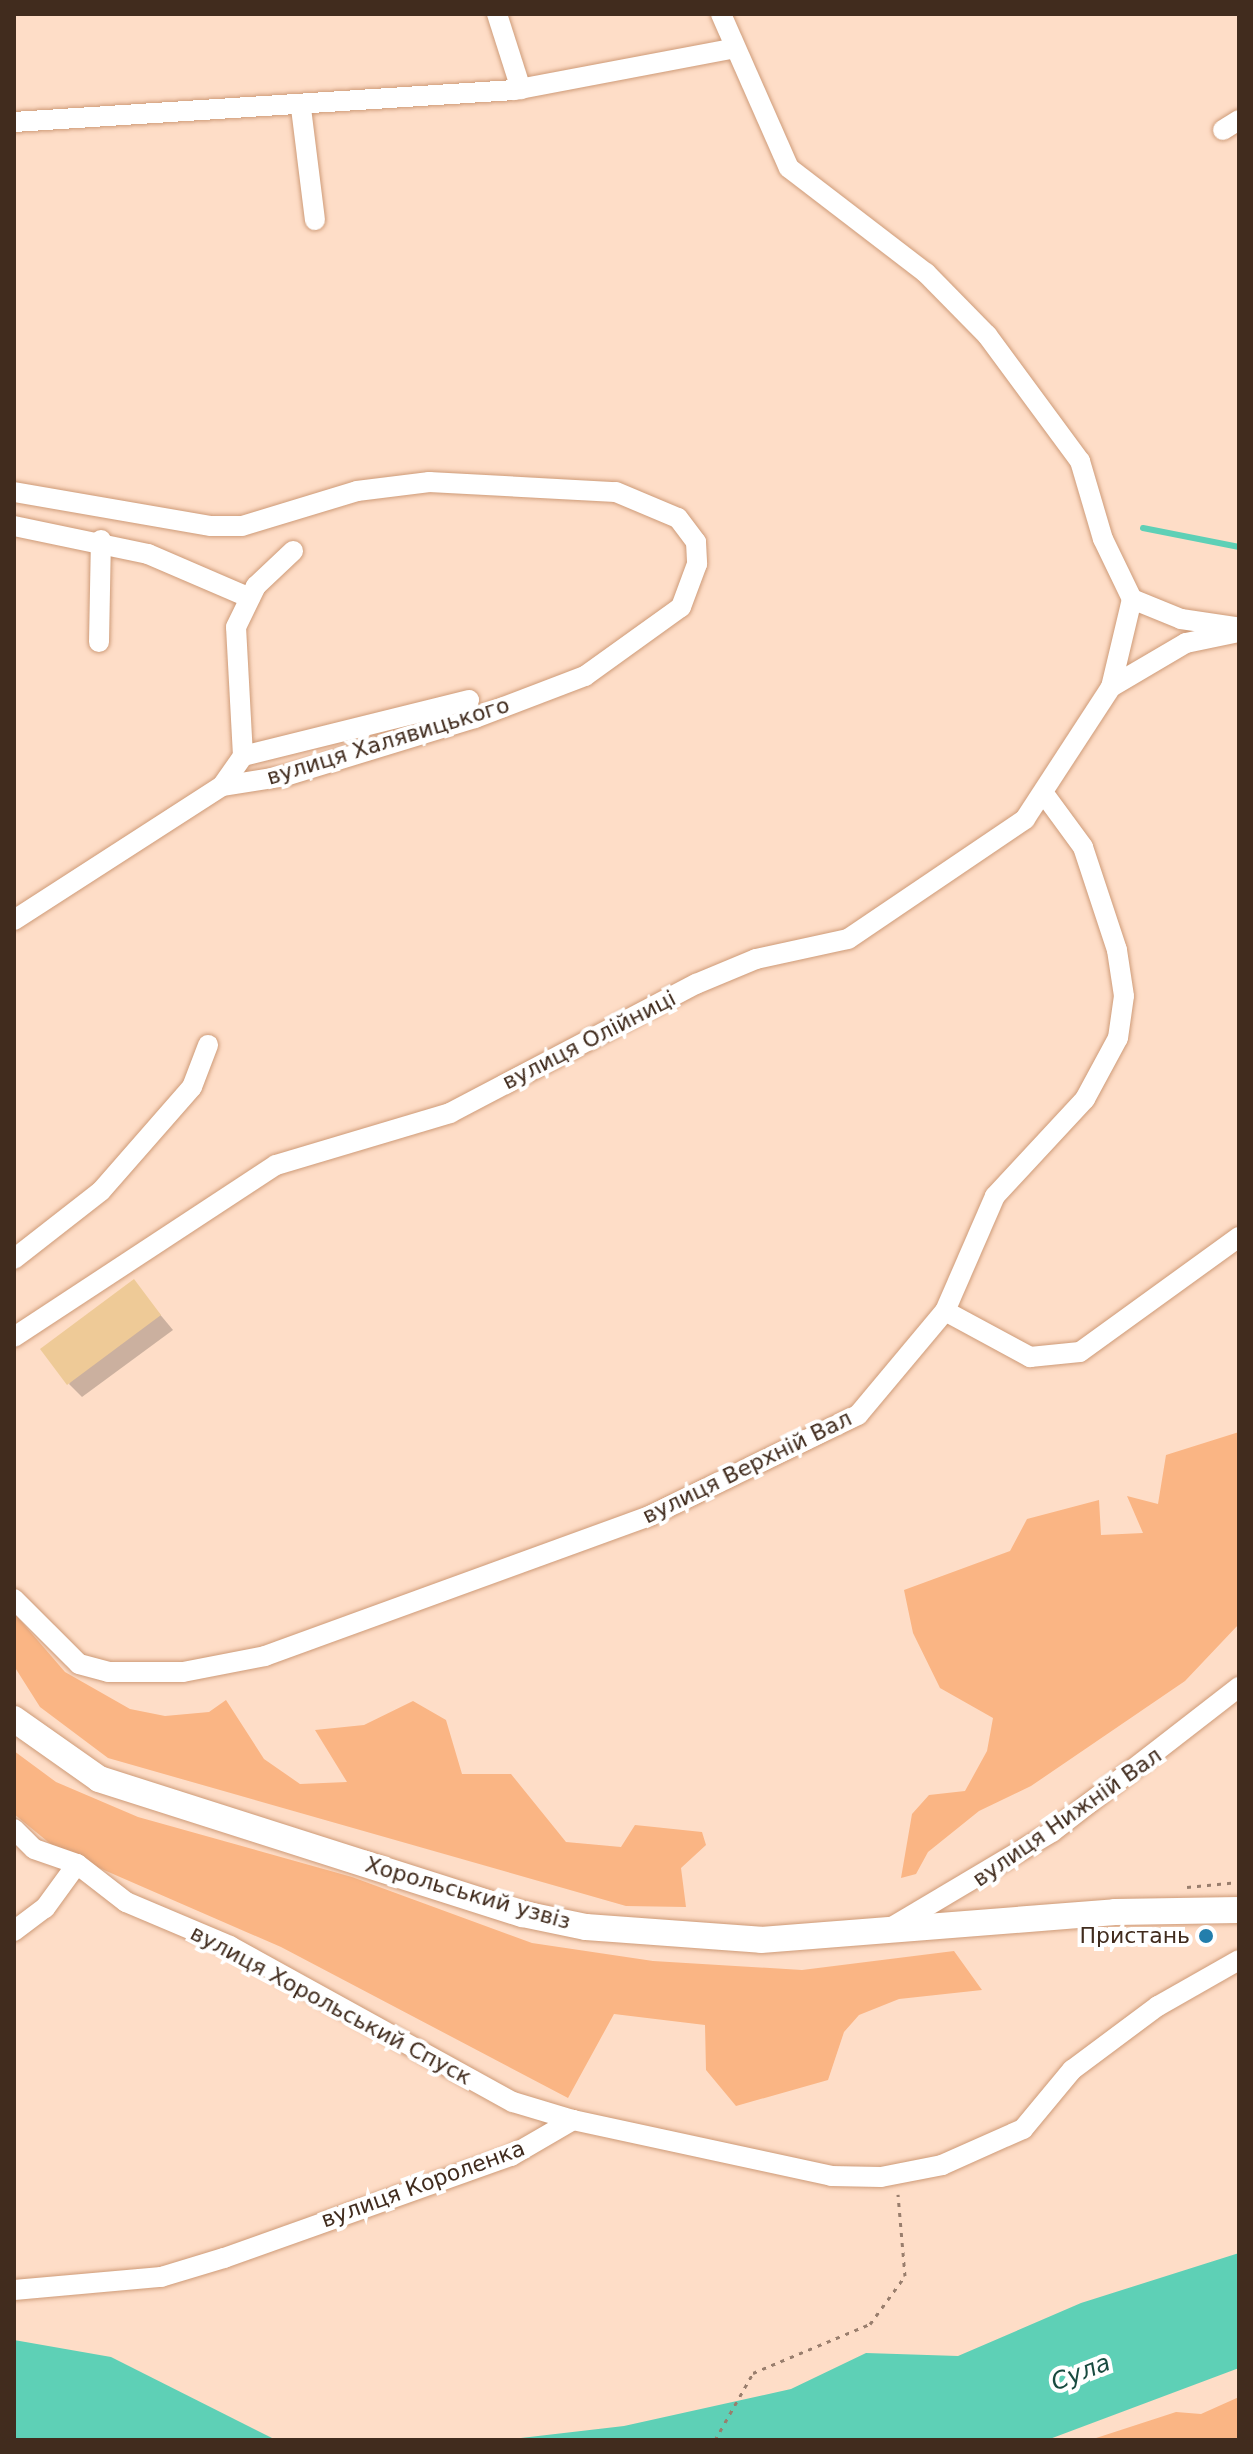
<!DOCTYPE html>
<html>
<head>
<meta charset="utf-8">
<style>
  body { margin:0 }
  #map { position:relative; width:1253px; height:2454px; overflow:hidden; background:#feddc7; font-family:"DejaVu Sans",sans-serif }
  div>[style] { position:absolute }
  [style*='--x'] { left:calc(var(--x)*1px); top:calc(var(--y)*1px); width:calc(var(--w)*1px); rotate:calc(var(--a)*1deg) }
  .green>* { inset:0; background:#fab584 }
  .water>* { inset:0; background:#5ed0b6 }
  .shadow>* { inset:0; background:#0003 }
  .stream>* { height:6px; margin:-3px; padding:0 3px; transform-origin:3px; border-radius:3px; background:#5ed0b6 }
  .building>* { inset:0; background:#eeca97 }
  .path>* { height:3px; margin-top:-1.5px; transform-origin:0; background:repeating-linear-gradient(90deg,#997e6d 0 4px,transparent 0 10px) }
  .roads { filter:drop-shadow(0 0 2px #ce9b78) drop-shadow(0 0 2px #ce9b78) }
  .minor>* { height:20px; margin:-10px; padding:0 10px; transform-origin:10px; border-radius:10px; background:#fff }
  .major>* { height:26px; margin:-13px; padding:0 13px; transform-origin:13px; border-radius:13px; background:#fff }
  .dots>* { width:22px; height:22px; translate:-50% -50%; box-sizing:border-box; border:4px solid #fff; border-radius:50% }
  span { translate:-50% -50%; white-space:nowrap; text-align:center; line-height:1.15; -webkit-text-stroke:8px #fff; paint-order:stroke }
  .street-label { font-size:22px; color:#412c1e }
  .poi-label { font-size:22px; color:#412c1e }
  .right { translate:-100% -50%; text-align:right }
  .water-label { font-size:24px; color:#194b40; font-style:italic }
  .frame { position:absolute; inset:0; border:16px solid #412c1e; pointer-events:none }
</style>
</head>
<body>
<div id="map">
  <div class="green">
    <div style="clip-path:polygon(1239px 1432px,1239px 1624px,1185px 1681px,1031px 1786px,979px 1811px,928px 1852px,916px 1874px,901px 1878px,912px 1814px,929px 1795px,965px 1791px,987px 1751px,993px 1718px,940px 1688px,913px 1633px,904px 1590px,1010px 1551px,1027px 1519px,1099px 1500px,1101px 1535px,1143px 1533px,1127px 1496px,1158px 1504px,1166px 1455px)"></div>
    <div style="clip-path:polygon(14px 1613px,65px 1672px,130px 1709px,165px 1716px,209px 1712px,226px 1700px,264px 1759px,300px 1784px,347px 1782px,315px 1730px,364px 1725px,413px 1701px,446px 1720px,462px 1774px,511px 1774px,566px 1842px,621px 1847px,635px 1825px,702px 1832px,706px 1845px,681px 1868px,686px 1907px,626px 1906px,108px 1758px,40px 1707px,14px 1666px)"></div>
    <div style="clip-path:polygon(14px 1751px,56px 1782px,138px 1817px,352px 1877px,532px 1943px,653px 1961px,802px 1970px,954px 1951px,982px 1990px,899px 1999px,859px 2015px,844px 2032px,828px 2080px,736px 2106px,706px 2070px,705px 2025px,614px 2014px,568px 2098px,281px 1947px,58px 1850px,14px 1814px)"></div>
    <div style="clip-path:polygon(1239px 2397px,1239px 2440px,1090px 2440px,1176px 2412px,1201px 2414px)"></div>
  </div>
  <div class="water">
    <div style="clip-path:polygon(1239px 2253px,1239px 2368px,1047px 2440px,503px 2440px,624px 2426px,791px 2389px,866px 2353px,958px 2356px,1081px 2303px)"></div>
    <div style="clip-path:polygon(14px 2340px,111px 2357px,276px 2440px,14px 2440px)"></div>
  </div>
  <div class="shadow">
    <div style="clip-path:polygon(133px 1282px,173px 1330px,82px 1397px,69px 1384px)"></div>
  </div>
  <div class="stream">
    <div style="--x:1143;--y:528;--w:98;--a:11.2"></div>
  </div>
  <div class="building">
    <div style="clip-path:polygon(134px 1279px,161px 1315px,67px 1385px,40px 1349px)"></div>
  </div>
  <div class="path">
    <div style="--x:1187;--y:1887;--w:52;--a:-5.5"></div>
    <div style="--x:715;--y:2440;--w:77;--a:-60.4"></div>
    <div style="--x:753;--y:2373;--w:127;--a:-22.7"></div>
    <div style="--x:870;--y:2324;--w:59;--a:-53.9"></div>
    <div style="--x:905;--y:2276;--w:82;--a:-94.9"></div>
  </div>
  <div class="roads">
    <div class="minor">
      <div style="--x:497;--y:14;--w:79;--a:72.3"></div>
      <div style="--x:721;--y:14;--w:168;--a:66.2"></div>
      <div style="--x:789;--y:168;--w:173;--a:37.5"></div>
      <div style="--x:926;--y:273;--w:87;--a:45.5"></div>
      <div style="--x:987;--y:335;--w:157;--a:53.6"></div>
      <div style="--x:1080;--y:461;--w:81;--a:73.6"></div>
      <div style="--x:1103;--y:539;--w:67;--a:64.2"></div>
      <div style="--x:1132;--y:599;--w:90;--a:103.4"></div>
      <div style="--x:301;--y:108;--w:113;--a:82.9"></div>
      <div style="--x:14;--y:122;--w:501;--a:-3.66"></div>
      <div style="--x:514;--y:90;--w:220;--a:-10.7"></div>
      <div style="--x:1223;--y:130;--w:19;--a:-32"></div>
      <div style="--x:14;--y:492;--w:200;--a:9.8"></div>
      <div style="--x:211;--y:526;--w:31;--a:0"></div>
      <div style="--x:242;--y:526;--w:120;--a:-16.9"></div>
      <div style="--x:357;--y:491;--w:73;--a:-7.1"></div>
      <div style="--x:429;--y:482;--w:187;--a:3.1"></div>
      <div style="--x:616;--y:492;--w:67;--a:22.8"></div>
      <div style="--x:678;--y:518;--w:30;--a:53"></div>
      <div style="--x:696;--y:542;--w:22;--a:87"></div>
      <div style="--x:697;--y:564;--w:46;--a:110.4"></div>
      <div style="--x:681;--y:607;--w:118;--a:144.3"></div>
      <div style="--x:585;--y:676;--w:118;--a:159.1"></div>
      <div style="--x:475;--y:718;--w:199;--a:163"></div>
      <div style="--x:285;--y:776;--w:64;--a:171"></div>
      <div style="--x:222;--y:786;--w:247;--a:147.2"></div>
      <div style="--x:14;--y:526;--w:137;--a:11.8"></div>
      <div style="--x:148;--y:554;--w:111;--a:23.3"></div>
      <div style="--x:1132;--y:599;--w:53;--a:22.2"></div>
      <div style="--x:1181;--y:619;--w:56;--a:8.3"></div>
      <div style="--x:99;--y:642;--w:102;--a:-88.9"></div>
      <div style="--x:243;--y:756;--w:233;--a:-13.9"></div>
      <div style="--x:222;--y:786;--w:37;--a:-55"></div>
      <div style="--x:243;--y:756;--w:129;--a:-93.1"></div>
      <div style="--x:236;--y:627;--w:46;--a:-64"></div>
      <div style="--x:256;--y:586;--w:51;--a:-43.4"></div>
      <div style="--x:14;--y:1259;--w:110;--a:-38"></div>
      <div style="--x:101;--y:1191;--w:138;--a:-48.8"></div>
      <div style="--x:192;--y:1087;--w:45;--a:-69.1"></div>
      <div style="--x:945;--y:1311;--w:97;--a:28.4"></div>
      <div style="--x:1030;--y:1357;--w:50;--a:-5.7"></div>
      <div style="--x:1080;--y:1352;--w:196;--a:-35.9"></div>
      <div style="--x:14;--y:1337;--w:313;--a:-33.3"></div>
      <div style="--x:276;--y:1165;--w:182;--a:-16.6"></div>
      <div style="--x:450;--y:1113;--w:278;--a:-27.7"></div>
      <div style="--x:696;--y:984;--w:65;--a:-22.6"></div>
      <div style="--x:756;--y:959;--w:94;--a:-12.3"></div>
      <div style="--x:848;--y:939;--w:214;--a:-34.1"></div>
      <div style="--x:1025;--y:819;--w:158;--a:-56.9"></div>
      <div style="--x:1111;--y:687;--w:87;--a:-30.4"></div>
      <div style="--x:1186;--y:643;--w:54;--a:-11.7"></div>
      <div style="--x:14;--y:1599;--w:92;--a:45"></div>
      <div style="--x:79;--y:1664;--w:30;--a:15"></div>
      <div style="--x:108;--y:1672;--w:75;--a:0"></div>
      <div style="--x:183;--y:1672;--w:84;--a:-11"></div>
      <div style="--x:265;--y:1656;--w:412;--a:-20"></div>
      <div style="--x:652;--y:1515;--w:229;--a:-25.9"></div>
      <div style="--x:858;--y:1415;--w:136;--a:-50.1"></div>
      <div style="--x:945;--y:1311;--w:125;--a:-66.5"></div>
      <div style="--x:995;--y:1196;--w:132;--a:-47.1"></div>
      <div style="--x:1085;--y:1099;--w:69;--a:-61.6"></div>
      <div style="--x:1118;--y:1038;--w:42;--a:-81.9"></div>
      <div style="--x:1124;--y:996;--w:47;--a:-98.7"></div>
      <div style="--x:1117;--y:950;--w:108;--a:-108.3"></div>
      <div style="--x:1083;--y:847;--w:64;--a:-126.2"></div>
      <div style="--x:14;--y:1829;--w:28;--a:45"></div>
      <div style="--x:34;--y:1849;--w:46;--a:19.2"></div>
      <div style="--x:77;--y:1864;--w:62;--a:37.8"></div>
      <div style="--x:126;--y:1902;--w:113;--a:22.9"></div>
      <div style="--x:230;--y:1946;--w:323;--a:28.9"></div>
      <div style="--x:513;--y:2102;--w:63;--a:16.7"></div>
      <div style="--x:892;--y:1927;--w:186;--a:-30.7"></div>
      <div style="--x:1052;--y:1832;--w:237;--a:-37.8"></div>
      <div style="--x:14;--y:1931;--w:39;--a:-37"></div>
      <div style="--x:45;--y:1908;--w:54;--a:-54"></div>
      <div style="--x:14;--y:2290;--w:148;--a:-5.1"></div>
      <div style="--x:161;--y:2277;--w:66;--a:-16.8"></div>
      <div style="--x:224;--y:2258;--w:305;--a:-19.6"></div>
      <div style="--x:511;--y:2156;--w:72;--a:-30.1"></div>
      <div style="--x:573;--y:2120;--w:264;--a:12.2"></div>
      <div style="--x:831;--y:2176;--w:50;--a:1.1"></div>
      <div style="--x:881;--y:2177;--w:62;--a:-11.1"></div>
      <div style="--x:942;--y:2165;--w:89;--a:-24"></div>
      <div style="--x:1023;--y:2129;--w:77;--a:-50.3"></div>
      <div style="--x:1072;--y:2070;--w:107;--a:-36.7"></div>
      <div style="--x:1158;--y:2006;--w:93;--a:-29.6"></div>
    </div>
    <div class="major">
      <div style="--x:14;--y:1719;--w:104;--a:35.2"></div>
      <div style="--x:99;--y:1779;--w:445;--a:17.7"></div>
      <div style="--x:523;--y:1914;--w:64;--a:11.7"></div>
      <div style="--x:586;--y:1927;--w:175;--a:4.2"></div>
      <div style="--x:761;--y:1940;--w:355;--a:-4.5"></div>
      <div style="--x:1115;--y:1912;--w:124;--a:-0.9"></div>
    </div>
  </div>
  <div class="dots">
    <div style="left:1206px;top:1936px;background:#237eac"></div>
  </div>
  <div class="street-label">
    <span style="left:388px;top:741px;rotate:-17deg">вулиця Халявицького</span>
    <span style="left:589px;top:1040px;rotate:-27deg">вулиця Олійниці</span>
    <span style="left:747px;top:1467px;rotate:-26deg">вулиця Верхній Вал</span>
    <span style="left:1067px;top:1817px;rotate:-35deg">вулиця Нижній Вал</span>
    <span style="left:468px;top:1893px;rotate:16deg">Хорольський узвіз</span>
    <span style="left:331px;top:2005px;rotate:28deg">вулиця Хорольський Спуск</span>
    <span style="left:423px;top:2184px;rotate:-20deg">вулиця Короленка</span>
  </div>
  <div class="poi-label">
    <span class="right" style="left:1190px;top:1936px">Пристань</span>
  </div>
  <div class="water-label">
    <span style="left:1081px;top:2373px;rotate:-21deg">Сула</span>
  </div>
  <div class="frame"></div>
</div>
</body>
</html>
